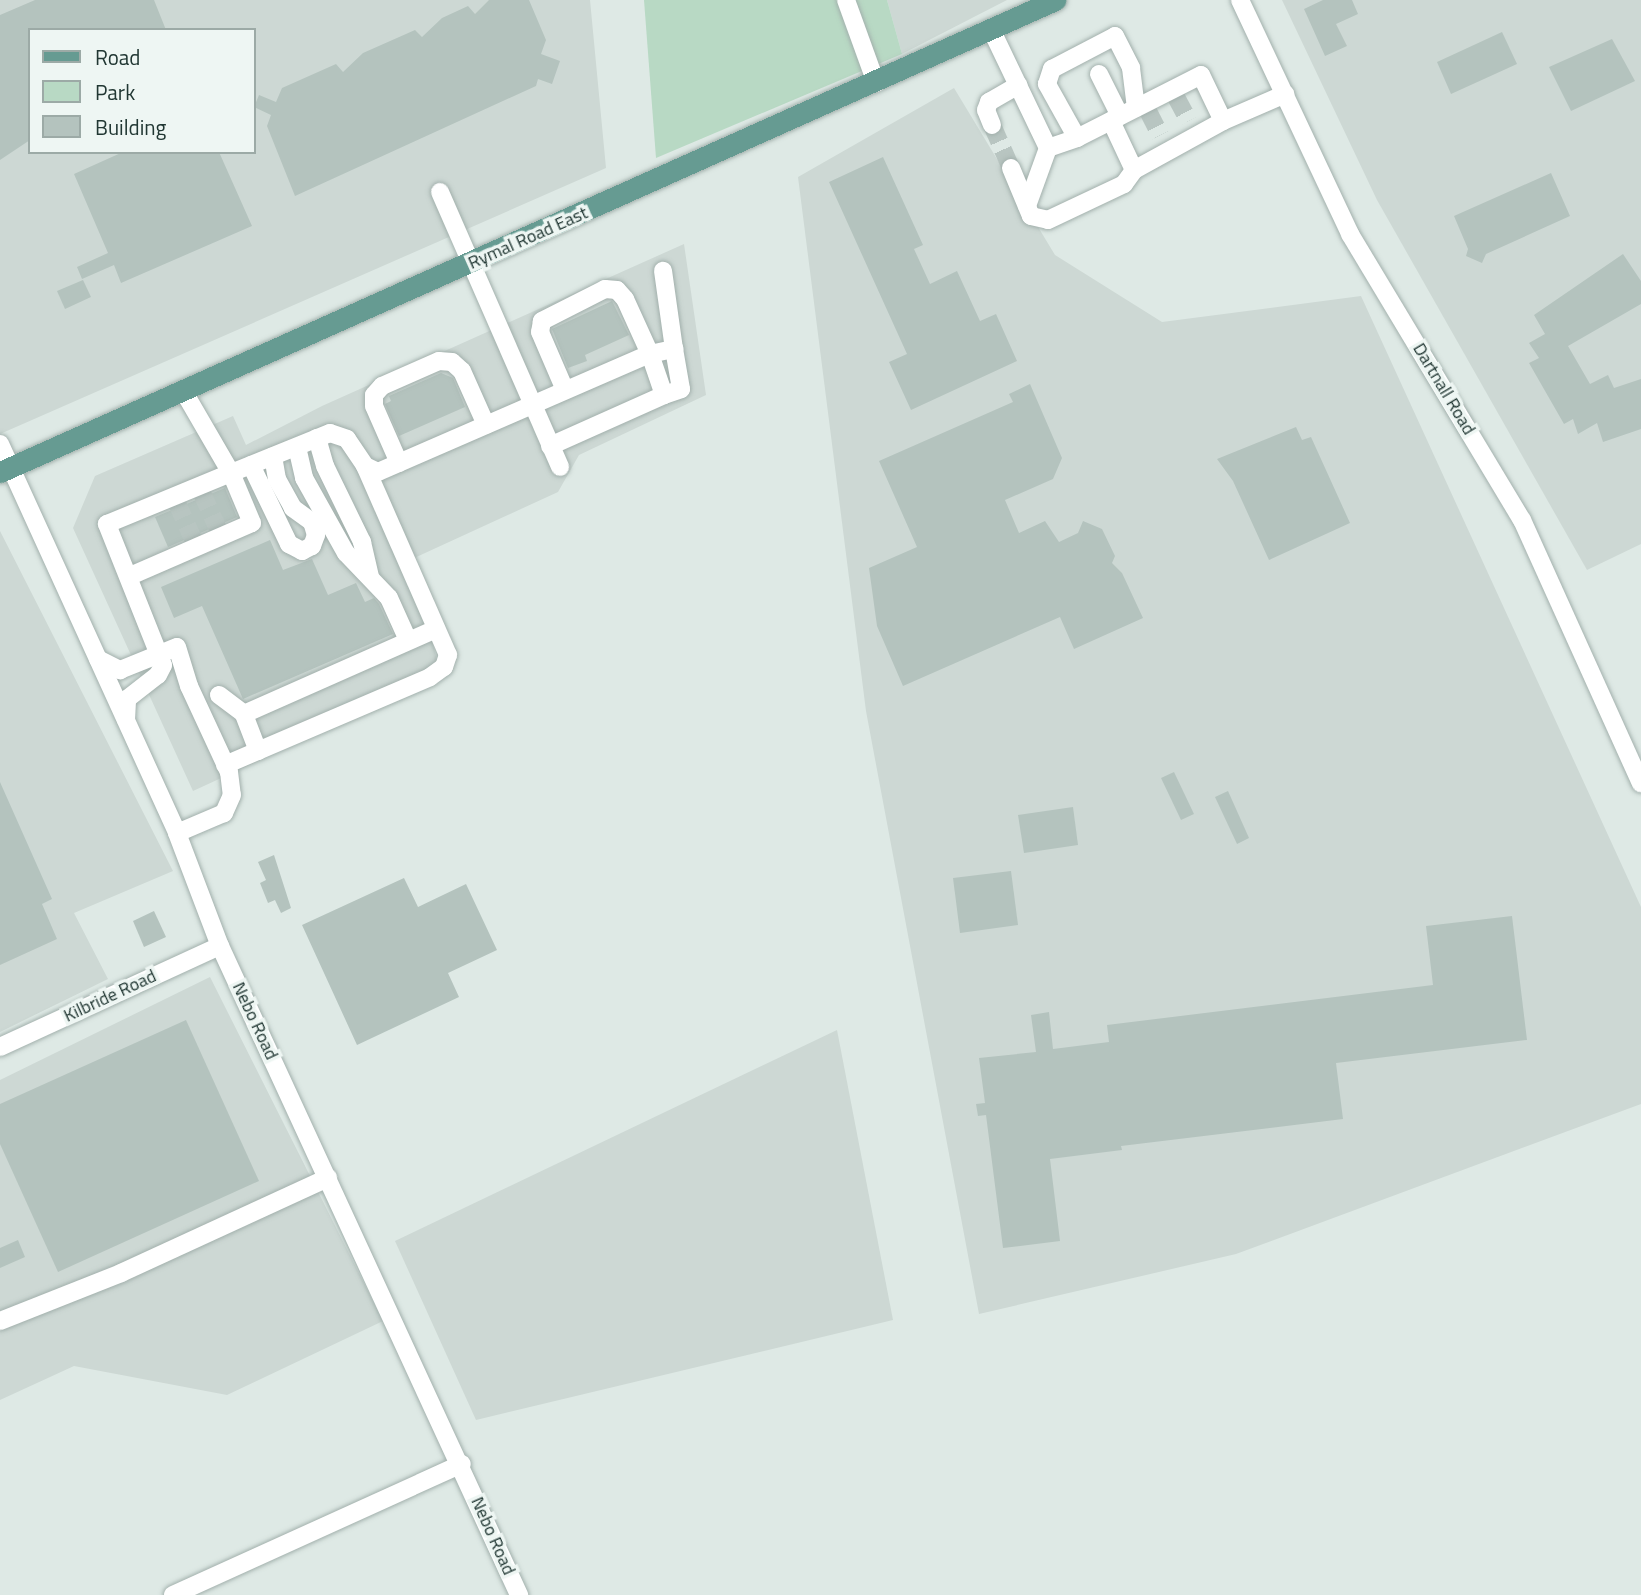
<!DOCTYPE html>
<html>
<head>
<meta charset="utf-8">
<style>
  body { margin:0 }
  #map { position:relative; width:1641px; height:1595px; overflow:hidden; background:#dee9e5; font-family:"Titillium Web",sans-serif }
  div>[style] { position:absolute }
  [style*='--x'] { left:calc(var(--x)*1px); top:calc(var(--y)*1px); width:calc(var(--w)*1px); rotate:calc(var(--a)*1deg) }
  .built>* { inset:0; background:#cdd8d4 }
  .green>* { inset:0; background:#b8d9c4 }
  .building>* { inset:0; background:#b4c3be }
  .minor-tunnel>* { height:18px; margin-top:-9px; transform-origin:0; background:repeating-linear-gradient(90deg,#b8c5c1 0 18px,transparent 0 27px) }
  .roads { filter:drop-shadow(0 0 2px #a2b0ac) drop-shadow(0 0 2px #a2b0ac) }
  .minor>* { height:18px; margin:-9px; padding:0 9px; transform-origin:9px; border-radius:9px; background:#fff }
  .major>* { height:21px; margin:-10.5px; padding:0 10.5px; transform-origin:10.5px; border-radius:10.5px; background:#669b92 }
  span { translate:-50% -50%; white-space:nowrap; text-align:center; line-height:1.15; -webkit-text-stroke:7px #eef6f3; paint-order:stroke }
  .street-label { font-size:18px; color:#213733 }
  .legend { position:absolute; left:28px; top:28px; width:228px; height:126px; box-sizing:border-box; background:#eef6f3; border:2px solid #9caaa6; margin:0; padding:9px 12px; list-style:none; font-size:21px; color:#213733 }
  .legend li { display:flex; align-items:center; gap:14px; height:35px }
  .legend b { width:35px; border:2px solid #9caaa6 }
</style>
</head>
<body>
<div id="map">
  <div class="built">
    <div style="clip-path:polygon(evenodd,0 0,590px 0,606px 168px,0 434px,0 0,30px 30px,254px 30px,254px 152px,30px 152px,30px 30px)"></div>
    <div style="clip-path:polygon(887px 0,1007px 0,902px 54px)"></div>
    <div style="clip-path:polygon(1282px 0,1641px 0,1641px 544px,1587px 570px,1377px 200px)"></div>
    <div style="clip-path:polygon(954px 88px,1055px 255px,1162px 322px,1361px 296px,1641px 907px,1641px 1104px,1236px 1254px,979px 1314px,866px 711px,798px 177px)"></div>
    <div style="clip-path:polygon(684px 244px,706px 395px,579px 455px,558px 492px,412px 559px,441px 677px,193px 791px,73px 528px,95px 476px,233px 416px,246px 445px,322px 406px)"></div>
    <div style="clip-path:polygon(0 531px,173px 871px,74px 913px,108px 979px,0 1032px)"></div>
    <div style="clip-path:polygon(210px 977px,383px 1321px,227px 1395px,74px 1366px,0 1400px,0 1080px)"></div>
    <div style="clip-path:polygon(837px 1030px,893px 1320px,476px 1420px,395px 1241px)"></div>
  </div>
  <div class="green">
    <div style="clip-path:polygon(644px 0,887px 0,902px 54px,656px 158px)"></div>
  </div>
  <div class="building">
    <div style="clip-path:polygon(35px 0,154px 0,166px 30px,30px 30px,30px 140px,0 160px,0 15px)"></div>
    <div style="clip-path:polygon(489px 0,529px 0,546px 40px,541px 54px,560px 61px,552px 84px,538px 79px,536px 86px,295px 196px,267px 126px,271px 115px,254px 107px,259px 95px,276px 102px,282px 88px,336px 64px,343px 72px,363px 53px,415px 30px,422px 37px,442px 18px,468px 6px,475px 14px)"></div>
    <div style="clip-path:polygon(1323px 0,1352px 0,1358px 14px,1336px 24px,1347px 46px,1325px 56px,1304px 9px)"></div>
    <div style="clip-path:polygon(1502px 32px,1517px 64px,1451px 94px,1437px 62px)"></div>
    <div style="clip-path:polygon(1612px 39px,1635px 81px,1571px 111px,1549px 67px)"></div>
    <div style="clip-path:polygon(123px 152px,219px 152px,252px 226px,121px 283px,114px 265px,82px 279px,77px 267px,108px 253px,74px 174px)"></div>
    <div style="clip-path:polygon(883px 157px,923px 245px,914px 249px,930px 284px,957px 271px,980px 321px,996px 314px,1017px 361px,911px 410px,889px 362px,907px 354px,829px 182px)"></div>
    <div style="clip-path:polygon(1551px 173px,1570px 216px,1486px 254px,1482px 263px,1466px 256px,1468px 249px,1454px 216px)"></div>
    <div style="clip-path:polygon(1623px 254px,1641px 281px,1641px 304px,1568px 346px,1590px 384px,1608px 375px,1614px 388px,1641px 379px,1641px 429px,1603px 442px,1597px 423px,1578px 434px,1573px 419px,1564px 424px,1529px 363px,1539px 358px,1529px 343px,1545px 334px,1534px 315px)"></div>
    <div style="clip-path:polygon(83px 280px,91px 297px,65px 309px,57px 291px)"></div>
    <div style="clip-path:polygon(612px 301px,629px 335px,585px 355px,587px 361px,568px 368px,552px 329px)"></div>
    <div style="clip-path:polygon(441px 373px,453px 378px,465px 407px,399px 436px,385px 404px,391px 401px,389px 396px)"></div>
    <div style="clip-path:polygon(1030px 384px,1062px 458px,1053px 479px,1005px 500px,1019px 533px,1045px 521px,1059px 542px,1078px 533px,1083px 521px,1102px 529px,1115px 556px,1112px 563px,1122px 573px,1143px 618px,1074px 649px,1060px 617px,903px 686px,877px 626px,869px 568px,917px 547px,879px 461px,1013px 402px,1009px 394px)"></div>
    <div style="clip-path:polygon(1296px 427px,1302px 440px,1311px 437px,1350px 523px,1269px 560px,1233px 481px,1217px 459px)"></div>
    <div style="clip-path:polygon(225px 488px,237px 517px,168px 547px,155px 517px)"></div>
    <div style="clip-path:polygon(270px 540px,283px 570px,312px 559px,328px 595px,356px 583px,365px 602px,374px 598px,379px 604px,393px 634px,243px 699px,202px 606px,174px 618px,161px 587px)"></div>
    <div style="clip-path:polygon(1174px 772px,1194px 814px,1181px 820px,1161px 778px)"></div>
    <div style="clip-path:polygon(0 782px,52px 899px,42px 904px,57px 939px,0 965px)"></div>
    <div style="clip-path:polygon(1228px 791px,1249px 838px,1237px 844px,1215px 797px)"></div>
    <div style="clip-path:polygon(1073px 807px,1078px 845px,1024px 853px,1018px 815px)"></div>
    <div style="clip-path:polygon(274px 855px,291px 908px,281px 913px,275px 900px,268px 903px,260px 883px,266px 880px,258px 862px)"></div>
    <div style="clip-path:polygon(1011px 871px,1018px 925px,960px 933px,953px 878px)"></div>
    <div style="clip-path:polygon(404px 878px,418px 907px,466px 884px,497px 950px,448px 973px,459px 997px,357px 1045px,302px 925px)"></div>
    <div style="clip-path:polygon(154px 911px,166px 937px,144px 947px,133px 921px)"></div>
    <div style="clip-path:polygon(1512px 916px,1527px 1040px,1336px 1063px,1343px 1119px,1121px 1146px,1122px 1150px,1050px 1159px,1060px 1241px,1003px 1248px,986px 1115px,978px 1116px,976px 1104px,985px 1103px,979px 1058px,1036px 1052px,1031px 1015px,1049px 1012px,1053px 1049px,1109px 1042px,1107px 1025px,1433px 985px,1426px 926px)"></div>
    <div style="clip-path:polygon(186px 1020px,259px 1181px,58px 1272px,0 1144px,0 1104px)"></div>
    <div style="clip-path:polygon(18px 1240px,25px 1257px,0 1268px,0 1248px)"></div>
  </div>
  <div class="minor-tunnel">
    <div style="--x:1176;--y:97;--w:27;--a:62"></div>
    <div style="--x:1148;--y:111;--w:27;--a:63"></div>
    <div style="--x:992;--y:125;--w:47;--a:66.2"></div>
    <div style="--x:201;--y:491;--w:44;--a:65.8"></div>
    <div style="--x:176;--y:501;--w:44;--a:65.8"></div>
  </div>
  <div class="roads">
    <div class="minor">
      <div style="--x:846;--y:0;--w:88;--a:70.1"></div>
      <div style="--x:1240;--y:0;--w:259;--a:64.8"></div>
      <div style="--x:1350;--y:234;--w:334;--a:59"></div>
      <div style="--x:1522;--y:520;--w:289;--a:65.7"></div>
      <div style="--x:991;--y:29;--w:132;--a:64.4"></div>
      <div style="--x:1048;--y:148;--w:31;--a:-19"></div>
      <div style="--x:1077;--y:138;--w:139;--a:-26.9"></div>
      <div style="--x:1201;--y:75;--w:51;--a:64.4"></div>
      <div style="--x:1223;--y:121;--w:68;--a:-23.5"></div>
      <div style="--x:1099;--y:74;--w:47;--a:63.4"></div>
      <div style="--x:1111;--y:121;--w:54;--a:64.9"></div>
      <div style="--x:992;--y:125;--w:16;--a:-112"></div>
      <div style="--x:986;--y:110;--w:9;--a:-69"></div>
      <div style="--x:989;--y:102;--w:34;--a:-30"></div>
      <div style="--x:1077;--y:138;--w:62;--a:-119.1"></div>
      <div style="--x:1047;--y:84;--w:16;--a:-72"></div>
      <div style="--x:1052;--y:69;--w:71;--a:-27.6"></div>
      <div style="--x:1115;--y:36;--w:36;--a:63"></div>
      <div style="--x:1131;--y:68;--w:40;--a:82.9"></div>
      <div style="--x:1011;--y:168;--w:52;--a:67.4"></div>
      <div style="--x:1031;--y:216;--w:17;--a:13"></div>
      <div style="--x:1048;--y:220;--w:84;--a:-25.3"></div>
      <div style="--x:1124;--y:184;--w:17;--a:-54"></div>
      <div style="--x:1134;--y:170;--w:102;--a:-28.8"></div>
      <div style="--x:440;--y:192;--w:300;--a:66.4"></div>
      <div style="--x:1027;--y:206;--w:62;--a:-70.1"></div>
      <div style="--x:184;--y:392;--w:94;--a:59.9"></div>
      <div style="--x:231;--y:473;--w:107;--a:-22"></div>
      <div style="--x:330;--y:433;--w:18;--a:19"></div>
      <div style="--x:347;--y:439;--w:32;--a:56"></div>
      <div style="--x:365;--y:466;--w:14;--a:25"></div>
      <div style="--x:378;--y:472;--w:296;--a:-23.5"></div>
      <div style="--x:650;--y:354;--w:25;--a:-12"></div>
      <div style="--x:674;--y:349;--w:79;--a:-98"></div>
      <div style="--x:664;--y:395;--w:18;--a:-19"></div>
      <div style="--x:681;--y:389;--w:41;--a:-99.9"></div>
      <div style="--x:317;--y:438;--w:29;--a:74"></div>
      <div style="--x:325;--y:466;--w:85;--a:64"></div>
      <div style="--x:362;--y:542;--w:37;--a:77"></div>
      <div style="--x:0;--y:444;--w:427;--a:65.5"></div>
      <div style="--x:177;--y:833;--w:121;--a:69.2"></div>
      <div style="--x:220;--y:946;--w:715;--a:65.26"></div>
      <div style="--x:550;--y:446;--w:125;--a:-24.1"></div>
      <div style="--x:664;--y:395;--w:43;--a:-108.9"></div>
      <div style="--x:650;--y:354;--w:60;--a:-114.4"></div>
      <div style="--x:625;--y:299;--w:12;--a:-132"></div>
      <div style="--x:617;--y:290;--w:12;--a:-175"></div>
      <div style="--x:605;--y:289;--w:71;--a:153.1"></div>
      <div style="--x:542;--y:321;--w:11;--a:100"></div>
      <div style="--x:540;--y:332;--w:63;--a:66.7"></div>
      <div style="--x:297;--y:447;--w:32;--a:77"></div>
      <div style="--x:304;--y:478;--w:86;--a:60.8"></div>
      <div style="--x:346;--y:553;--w:62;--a:46.3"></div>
      <div style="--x:389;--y:598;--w:46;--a:65.7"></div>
      <div style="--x:399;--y:463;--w:62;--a:-113.7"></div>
      <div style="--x:374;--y:406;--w:11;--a:-90"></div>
      <div style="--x:374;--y:395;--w:12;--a:-48"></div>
      <div style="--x:382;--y:386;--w:62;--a:-23.7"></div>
      <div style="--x:439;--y:361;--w:13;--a:4"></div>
      <div style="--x:452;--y:362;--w:13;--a:42"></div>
      <div style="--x:462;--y:371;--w:59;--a:66"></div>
      <div style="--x:251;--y:465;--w:88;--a:64.3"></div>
      <div style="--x:289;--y:544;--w:15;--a:28"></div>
      <div style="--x:302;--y:551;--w:11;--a:-27"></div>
      <div style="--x:312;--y:546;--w:12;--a:-70"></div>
      <div style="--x:316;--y:535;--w:14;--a:-107"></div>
      <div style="--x:312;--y:522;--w:24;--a:-144"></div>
      <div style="--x:293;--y:508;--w:33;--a:-119"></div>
      <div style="--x:277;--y:479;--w:23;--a:-100"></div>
      <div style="--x:98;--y:659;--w:25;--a:27"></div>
      <div style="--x:120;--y:670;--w:61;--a:-22"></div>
      <div style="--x:177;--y:647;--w:41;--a:72.9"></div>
      <div style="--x:189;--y:686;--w:95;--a:65.1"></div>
      <div style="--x:229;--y:772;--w:23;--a:83"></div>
      <div style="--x:232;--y:795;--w:20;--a:114"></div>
      <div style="--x:224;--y:813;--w:51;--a:156.9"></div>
      <div style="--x:219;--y:695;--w:31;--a:37"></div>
      <div style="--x:126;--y:720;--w:21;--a:-87"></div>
      <div style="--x:127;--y:699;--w:39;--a:-38"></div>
      <div style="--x:158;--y:675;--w:11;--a:-63"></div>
      <div style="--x:163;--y:665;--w:152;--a:-111.7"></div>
      <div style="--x:107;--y:524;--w:134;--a:-22.4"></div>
      <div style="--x:231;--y:473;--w:54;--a:67.2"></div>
      <div style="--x:252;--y:523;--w:133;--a:156.5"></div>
      <div style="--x:258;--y:751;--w:40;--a:-111"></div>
      <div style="--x:244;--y:714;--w:210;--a:-23.9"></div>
      <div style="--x:225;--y:765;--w:223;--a:-23.2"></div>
      <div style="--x:430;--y:677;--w:17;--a:-36"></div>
      <div style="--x:444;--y:667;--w:13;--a:-72"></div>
      <div style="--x:448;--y:655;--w:206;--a:-113.7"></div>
      <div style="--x:0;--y:1047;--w:242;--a:-24.7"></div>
      <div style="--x:0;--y:1321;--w:130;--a:-21.6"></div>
      <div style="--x:121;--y:1273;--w:228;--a:-24.7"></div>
      <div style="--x:173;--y:1595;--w:317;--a:-24.4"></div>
    </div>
    <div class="major">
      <div style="--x:0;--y:472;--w:1156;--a:-24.1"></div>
    </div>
  </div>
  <div class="street-label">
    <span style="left:528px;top:238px;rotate:-24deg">Rymal Road East</span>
    <span style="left:1444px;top:389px;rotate:59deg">Dartnall Road</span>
    <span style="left:110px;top:996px;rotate:-25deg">Kilbride Road</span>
    <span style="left:255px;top:1021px;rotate:65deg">Nebo Road</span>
    <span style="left:493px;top:1536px;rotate:66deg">Nebo Road</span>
  </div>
  <ul class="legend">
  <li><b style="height:9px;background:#669b92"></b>Road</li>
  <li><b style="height:19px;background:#b8d9c4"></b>Park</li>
  <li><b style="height:19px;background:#b4c3be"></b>Building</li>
  </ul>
</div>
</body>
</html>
